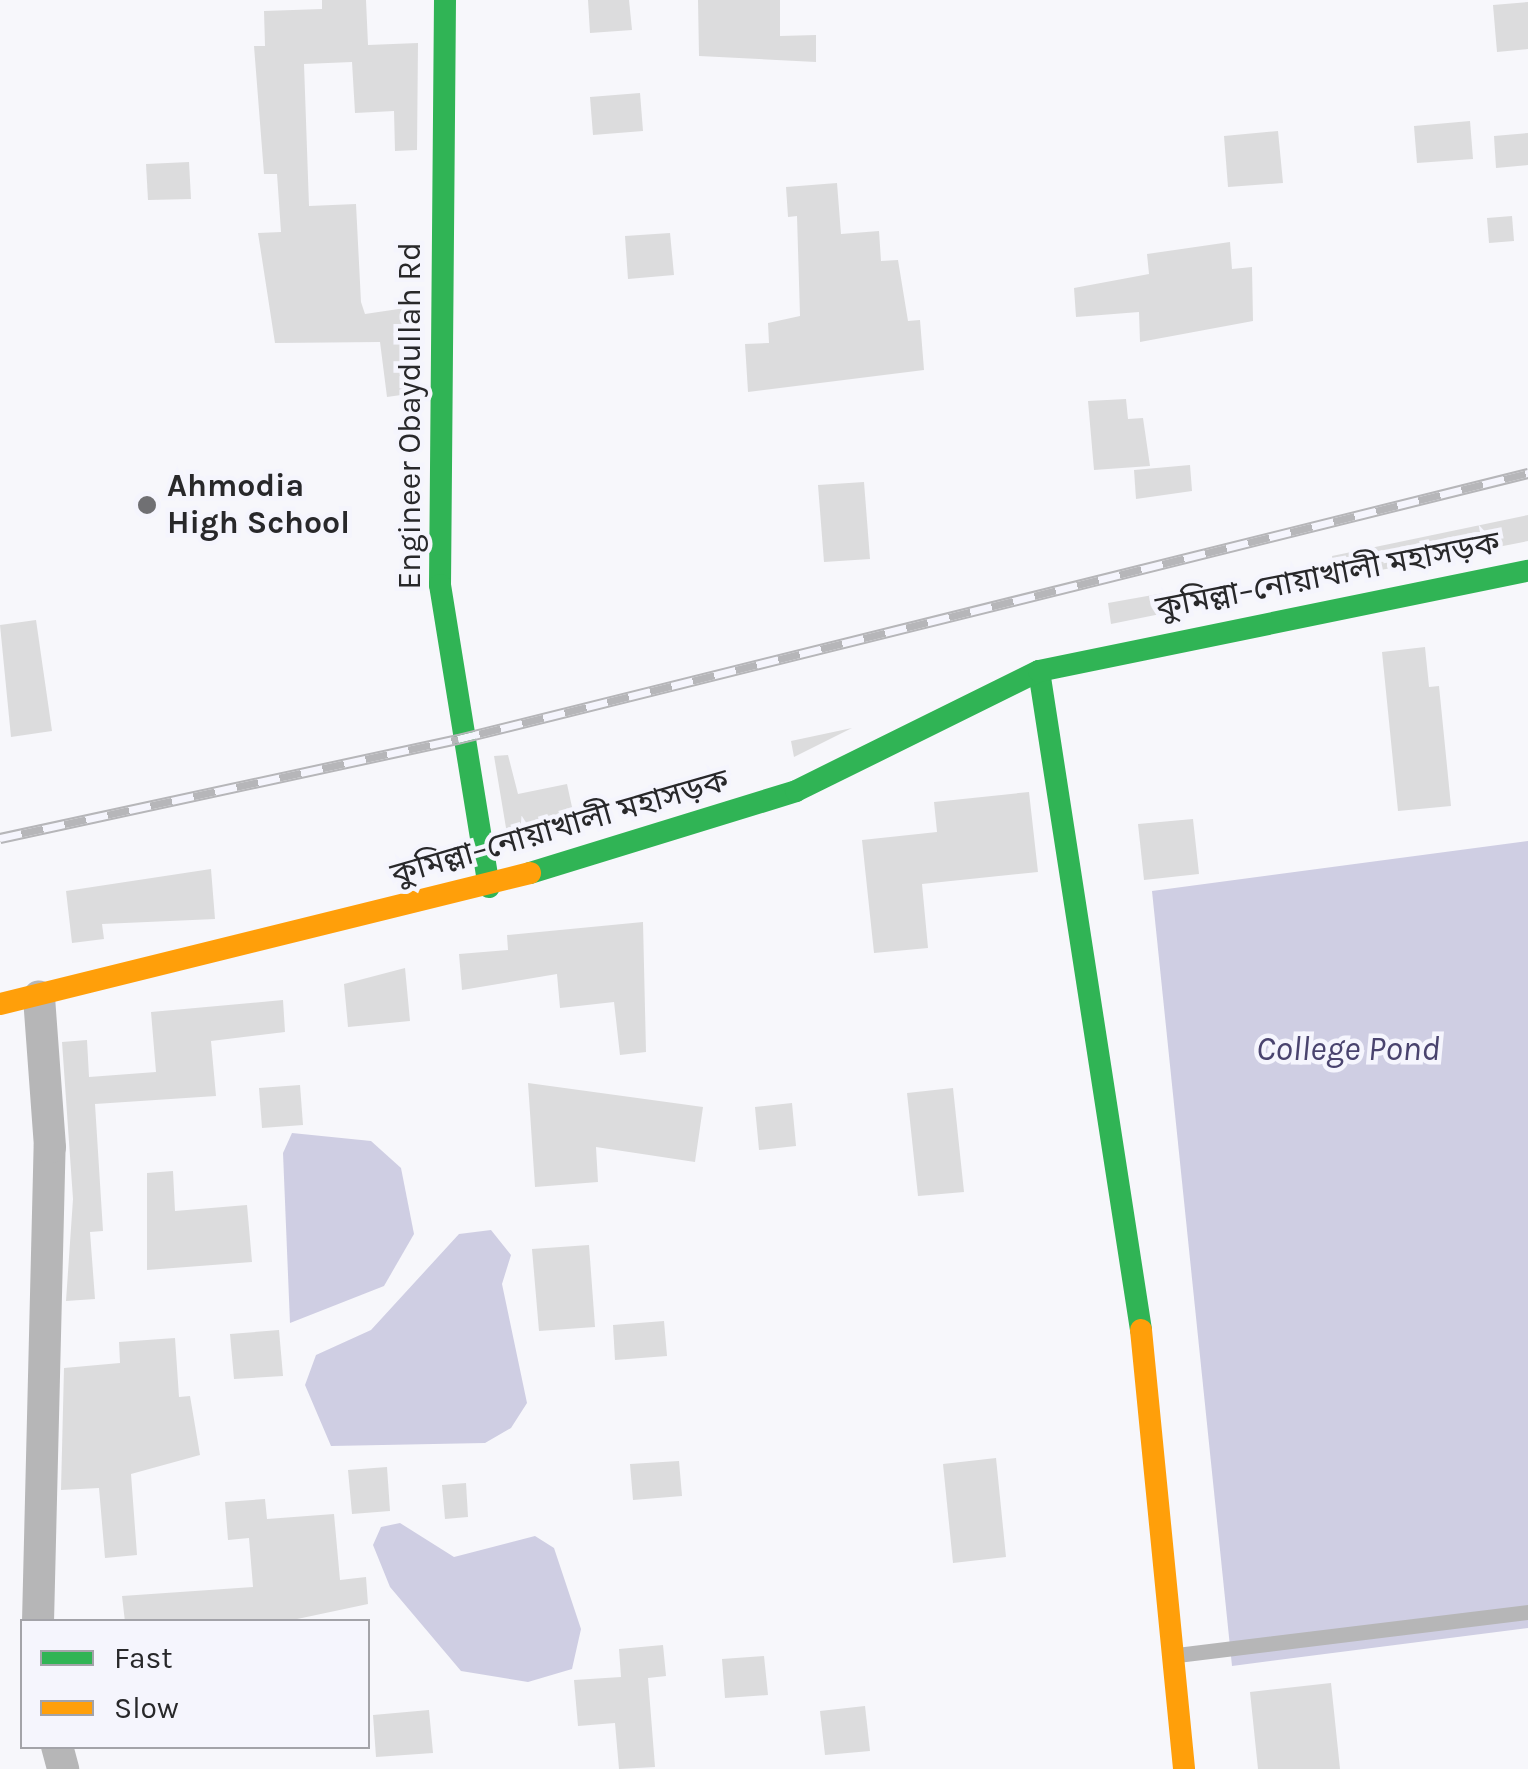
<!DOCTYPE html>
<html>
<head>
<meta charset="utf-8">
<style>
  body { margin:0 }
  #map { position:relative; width:1528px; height:1769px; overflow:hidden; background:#f7f7fb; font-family:Karla,"Noto Sans Bengali",sans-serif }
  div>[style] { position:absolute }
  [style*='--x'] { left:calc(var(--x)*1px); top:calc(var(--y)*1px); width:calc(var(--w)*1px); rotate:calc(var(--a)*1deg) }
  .water>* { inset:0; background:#cfcee3 }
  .building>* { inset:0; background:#dcdcdd }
  .lane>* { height:15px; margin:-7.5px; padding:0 7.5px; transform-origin:7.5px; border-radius:7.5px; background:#b6b6b7 }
  .street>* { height:32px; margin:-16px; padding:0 16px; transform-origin:16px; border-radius:16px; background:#b6b6b7 }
  .fast>* { height:22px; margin:-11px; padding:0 11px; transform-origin:11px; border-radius:11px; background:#30b455 }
  .slow>* { height:22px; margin:-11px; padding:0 11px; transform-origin:11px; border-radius:11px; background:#ff9f0a }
  .rail>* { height:11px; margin-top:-5.5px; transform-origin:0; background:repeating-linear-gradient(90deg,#f5f5fd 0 22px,#b6b6b9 0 44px); box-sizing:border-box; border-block:2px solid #b6b6b9 }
  .dots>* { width:28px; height:28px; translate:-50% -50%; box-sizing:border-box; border:5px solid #f5f5fd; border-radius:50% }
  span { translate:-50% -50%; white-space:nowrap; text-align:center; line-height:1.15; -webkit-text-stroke:9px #f5f5fd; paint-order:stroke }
  .street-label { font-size:32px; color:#28282a }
  .poi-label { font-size:32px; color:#28282a; font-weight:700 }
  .left { translate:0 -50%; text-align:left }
  .water-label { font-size:35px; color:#49436e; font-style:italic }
  .legend { position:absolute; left:20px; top:1619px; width:350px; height:130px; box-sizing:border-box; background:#f5f5fd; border:2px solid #a3a3a9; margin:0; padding:12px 18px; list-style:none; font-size:30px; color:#28282a }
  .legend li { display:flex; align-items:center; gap:20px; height:50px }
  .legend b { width:50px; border:2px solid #a3a3a9 }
</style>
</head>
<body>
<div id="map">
  <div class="water">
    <div style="clip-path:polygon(1528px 841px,1528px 1628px,1232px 1666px,1152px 891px)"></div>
    <div style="clip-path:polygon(292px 1133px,371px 1141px,401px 1168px,414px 1234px,384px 1286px,290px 1323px,283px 1153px)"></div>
    <div style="clip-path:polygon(491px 1230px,511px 1255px,502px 1284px,527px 1403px,511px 1428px,485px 1443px,331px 1446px,305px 1385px,316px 1355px,371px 1330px,459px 1234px)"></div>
    <div style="clip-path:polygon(400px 1523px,454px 1557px,535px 1536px,554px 1548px,581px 1629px,572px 1669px,528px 1682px,461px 1671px,390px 1587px,373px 1545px,381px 1527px)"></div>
  </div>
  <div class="building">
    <div style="clip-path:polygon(322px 0,366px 0,368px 45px,418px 43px,417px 150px,395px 151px,394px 111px,355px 113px,352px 62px,304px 64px,309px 206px,356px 204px,361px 302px,365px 314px,412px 307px,415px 393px,387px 397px,380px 342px,275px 343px,258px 233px,281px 232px,277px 174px,264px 174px,254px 46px,265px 46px,264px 11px,322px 9px)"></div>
    <div style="clip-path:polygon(588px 0,629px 0,632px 30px,590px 33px)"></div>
    <div style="clip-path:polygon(698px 0,780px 0,780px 36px,816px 35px,816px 62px,699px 56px)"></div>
    <div style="clip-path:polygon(1528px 2px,1528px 49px,1497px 52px,1493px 5px)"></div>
    <div style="clip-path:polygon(640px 93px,643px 131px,593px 135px,590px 97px)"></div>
    <div style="clip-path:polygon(1470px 121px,1473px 159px,1417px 163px,1414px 126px)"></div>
    <div style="clip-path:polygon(1278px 131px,1283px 183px,1228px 187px,1224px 136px)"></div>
    <div style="clip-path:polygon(1528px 133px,1528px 165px,1496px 168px,1494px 136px)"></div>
    <div style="clip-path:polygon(189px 162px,191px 199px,148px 200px,146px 164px)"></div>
    <div style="clip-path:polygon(837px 183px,841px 234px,879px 231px,881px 261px,898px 260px,908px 321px,920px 320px,924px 370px,748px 392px,745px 344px,769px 343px,768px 323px,800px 316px,797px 216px,788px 217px,786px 187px)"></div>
    <div style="clip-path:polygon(1512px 216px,1514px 241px,1489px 243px,1487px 218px)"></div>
    <div style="clip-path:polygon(670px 233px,674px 275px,628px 279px,625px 236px)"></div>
    <div style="clip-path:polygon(1230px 242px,1232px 269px,1252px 267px,1253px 321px,1140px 342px,1139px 312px,1076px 317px,1074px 288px,1149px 274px,1147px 254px)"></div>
    <div style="clip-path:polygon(1126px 399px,1128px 419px,1143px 418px,1150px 466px,1094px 470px,1088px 401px)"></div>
    <div style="clip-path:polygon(1190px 465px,1192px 491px,1136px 499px,1134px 470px)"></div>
    <div style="clip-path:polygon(864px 482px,870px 559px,824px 562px,818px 485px)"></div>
    <div style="clip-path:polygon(1528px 515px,1528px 541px,1335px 579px,1332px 556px)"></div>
    <div style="clip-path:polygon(1192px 588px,1195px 607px,1111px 624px,1108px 603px)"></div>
    <div style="clip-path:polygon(36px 620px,52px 731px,11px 737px,0 625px)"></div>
    <div style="clip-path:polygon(1425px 647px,1429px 687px,1439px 686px,1451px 806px,1398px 811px,1382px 652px)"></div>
    <div style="clip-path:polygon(852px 728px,794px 757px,791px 741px)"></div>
    <div style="clip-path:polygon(508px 755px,518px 794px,567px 784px,577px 830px,509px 846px,494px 756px)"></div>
    <div style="clip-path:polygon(1029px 792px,1038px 872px,922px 884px,928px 948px,874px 953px,862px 840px,937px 832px,934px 802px)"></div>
    <div style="clip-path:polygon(1193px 819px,1199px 874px,1144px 880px,1138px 824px)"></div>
    <div style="clip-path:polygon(211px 869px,215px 919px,102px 924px,104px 939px,72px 943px,66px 891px)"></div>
    <div style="clip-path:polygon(643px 922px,646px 1052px,620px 1055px,614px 1002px,560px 1008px,557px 974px,462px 990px,459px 954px,508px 950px,507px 935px)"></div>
    <div style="clip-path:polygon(405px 968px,410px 1021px,348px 1027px,344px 984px)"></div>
    <div style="clip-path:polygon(283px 1000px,285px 1032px,211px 1041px,216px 1096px,95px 1104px,103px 1231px,90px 1232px,95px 1299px,66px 1301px,73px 1199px,62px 1042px,87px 1040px,89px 1077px,156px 1072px,151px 1012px)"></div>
    <div style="clip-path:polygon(528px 1083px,703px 1107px,695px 1162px,596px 1147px,598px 1182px,535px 1187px)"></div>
    <div style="clip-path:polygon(300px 1085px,303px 1125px,262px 1128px,259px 1088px)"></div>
    <div style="clip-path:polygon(953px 1088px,964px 1192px,918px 1196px,907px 1093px)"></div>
    <div style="clip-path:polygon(792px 1103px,796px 1146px,759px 1150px,755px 1107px)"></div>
    <div style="clip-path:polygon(173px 1171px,175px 1211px,247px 1205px,252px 1262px,147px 1270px,147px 1173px)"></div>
    <div style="clip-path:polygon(589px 1245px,595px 1327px,539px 1331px,532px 1249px)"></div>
    <div style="clip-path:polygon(664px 1321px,667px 1356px,615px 1360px,613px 1325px)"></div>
    <div style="clip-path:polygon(279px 1330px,283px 1376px,234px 1379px,230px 1334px)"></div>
    <div style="clip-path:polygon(175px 1338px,179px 1397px,190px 1396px,200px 1455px,131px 1474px,137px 1555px,105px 1558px,99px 1488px,61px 1490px,64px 1368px,120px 1363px,119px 1342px)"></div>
    <div style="clip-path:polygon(996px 1458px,1006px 1557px,953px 1563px,943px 1464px)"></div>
    <div style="clip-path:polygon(679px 1461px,682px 1496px,633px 1500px,630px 1464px)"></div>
    <div style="clip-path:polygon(387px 1467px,390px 1511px,352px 1514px,348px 1470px)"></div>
    <div style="clip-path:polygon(466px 1483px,468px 1517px,445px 1519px,442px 1485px)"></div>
    <div style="clip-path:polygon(265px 1499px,267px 1519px,334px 1514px,340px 1580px,366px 1577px,368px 1604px,283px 1622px,125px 1622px,122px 1596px,253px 1587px,249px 1538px,228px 1540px,225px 1502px)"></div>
    <div style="clip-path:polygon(663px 1645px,666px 1676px,648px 1678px,655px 1767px,619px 1769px,615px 1723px,578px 1726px,574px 1680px,621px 1677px,619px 1649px)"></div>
    <div style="clip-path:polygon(764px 1656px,768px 1695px,725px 1698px,722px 1659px)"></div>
    <div style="clip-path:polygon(1331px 1683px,1340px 1769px,1258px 1769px,1250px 1692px)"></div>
    <div style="clip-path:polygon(865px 1706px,870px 1751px,825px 1755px,820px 1711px)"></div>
    <div style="clip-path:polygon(429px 1710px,433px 1753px,376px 1757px,373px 1715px)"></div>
  </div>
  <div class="lane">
    <div style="--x:1177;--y:1655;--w:354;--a:-7"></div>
  </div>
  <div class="street">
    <div style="--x:38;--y:1622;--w:475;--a:-88.6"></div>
    <div style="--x:50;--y:1147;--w:151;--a:-94.2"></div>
    <div style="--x:57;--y:1746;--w:24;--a:75"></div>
  </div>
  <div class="fast">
    <div style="--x:445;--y:0;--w:585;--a:90.49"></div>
    <div style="--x:440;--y:585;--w:306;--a:80.8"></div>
    <div style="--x:1039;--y:671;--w:667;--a:81.2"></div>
    <div style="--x:530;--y:873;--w:278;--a:-17.1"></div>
    <div style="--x:796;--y:791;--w:271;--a:-26.3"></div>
    <div style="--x:1039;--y:671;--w:499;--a:-11.6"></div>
  </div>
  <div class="slow">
    <div style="--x:0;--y:1004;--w:546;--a:-13.88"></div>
    <div style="--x:1141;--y:1330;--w:441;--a:84.4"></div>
  </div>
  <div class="rail">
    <div style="--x:0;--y:838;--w:469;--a:-12.2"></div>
    <div style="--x:458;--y:739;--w:1103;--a:-13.96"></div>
  </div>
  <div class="dots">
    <div style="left:147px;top:505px;background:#707073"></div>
  </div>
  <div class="street-label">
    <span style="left:410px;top:416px;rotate:-90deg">Engineer Obaydullah Rd</span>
    <span style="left:1328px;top:576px;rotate:-11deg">কুমিল্লা–নোয়াখালী মহাসড়ক</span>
    <span style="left:560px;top:828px;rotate:-16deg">কুমিল্লা–নোয়াখালী মহাসড়ক</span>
  </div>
  <div class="poi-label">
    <span class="left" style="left:167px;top:505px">Ahmodia<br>High School</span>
  </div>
  <div class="water-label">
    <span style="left:1348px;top:1049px">College Pond</span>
  </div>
  <ul class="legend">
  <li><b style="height:12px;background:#30b455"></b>Fast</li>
  <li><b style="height:12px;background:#ff9f0a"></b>Slow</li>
  </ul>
</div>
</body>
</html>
